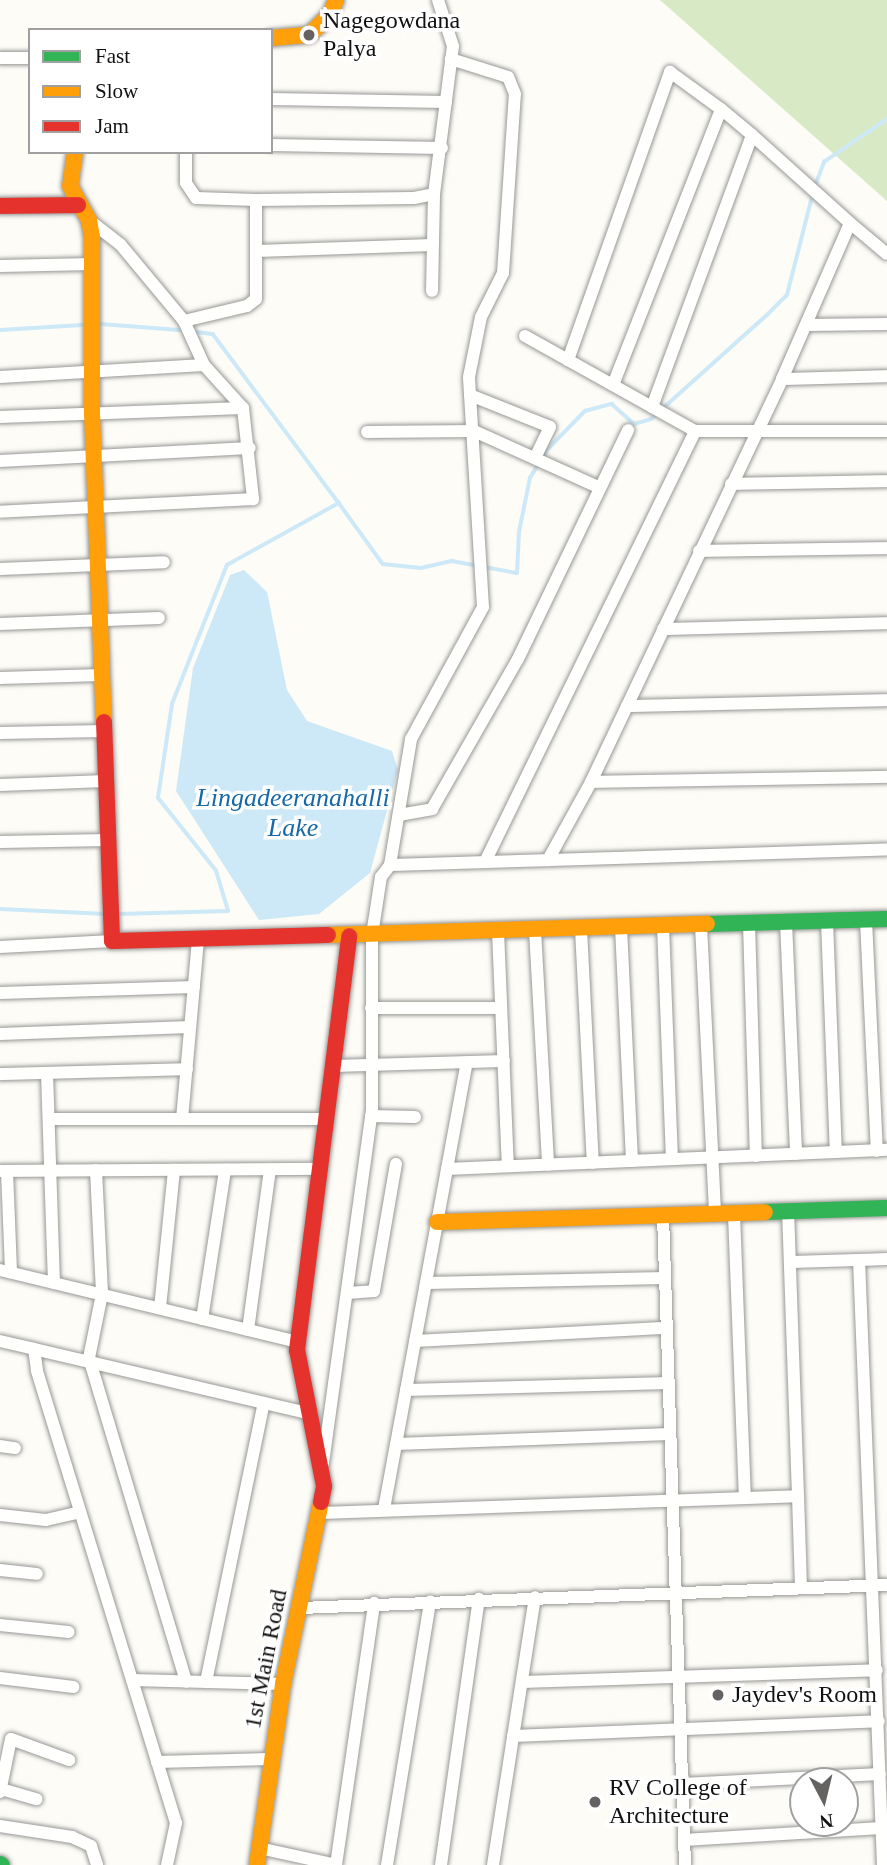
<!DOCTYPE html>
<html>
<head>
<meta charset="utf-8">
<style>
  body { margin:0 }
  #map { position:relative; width:887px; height:1865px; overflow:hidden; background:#fdfcf7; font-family:Georgia,serif }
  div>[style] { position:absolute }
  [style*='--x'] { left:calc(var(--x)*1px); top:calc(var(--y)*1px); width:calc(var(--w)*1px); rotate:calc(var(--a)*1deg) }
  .forest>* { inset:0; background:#d8eac5 }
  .water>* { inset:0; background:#cde8f7 }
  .stream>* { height:3.5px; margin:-1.75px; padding:0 1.75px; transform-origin:1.75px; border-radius:1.75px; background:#cde8f7 }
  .roads { filter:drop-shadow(0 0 2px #979795) drop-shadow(0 0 2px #979795) }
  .street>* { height:12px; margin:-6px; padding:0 6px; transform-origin:6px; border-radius:6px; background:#fffffe }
  .fast>* { height:16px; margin:-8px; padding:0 8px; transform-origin:8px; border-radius:8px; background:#30b455 }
  .slow>* { height:16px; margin:-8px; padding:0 8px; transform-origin:8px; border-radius:8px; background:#ff9f0a }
  .jam>* { height:16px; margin:-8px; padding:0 8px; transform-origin:8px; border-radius:8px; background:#e5322d }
  .dots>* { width:19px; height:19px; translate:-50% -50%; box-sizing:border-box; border:4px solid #fff; border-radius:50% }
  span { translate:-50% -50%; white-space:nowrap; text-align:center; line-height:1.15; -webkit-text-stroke:7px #fff; paint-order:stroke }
  .poi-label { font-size:24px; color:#111 }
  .left { translate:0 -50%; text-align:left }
  .street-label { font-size:24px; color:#111 }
  .water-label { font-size:26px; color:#1768a6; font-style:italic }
  .legend { position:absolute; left:28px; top:28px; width:245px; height:126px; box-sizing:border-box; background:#fff; border:2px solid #a0a0a0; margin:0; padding:9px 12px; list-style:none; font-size:21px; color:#111 }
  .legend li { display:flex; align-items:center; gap:14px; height:35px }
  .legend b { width:35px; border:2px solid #a0a0a0 }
  .north { position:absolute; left:789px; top:1767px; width:70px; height:70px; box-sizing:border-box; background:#fff; border:2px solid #a0a0a0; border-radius:50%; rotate:173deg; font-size:19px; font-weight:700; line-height:28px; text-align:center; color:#111 }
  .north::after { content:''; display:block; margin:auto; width:24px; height:32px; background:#646362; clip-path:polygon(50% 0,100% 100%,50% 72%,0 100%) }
</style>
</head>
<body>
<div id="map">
  <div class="forest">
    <div style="clip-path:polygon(660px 0,887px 0,887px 201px)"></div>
  </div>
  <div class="water">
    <div style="clip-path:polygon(244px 570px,267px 592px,287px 690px,307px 721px,392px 751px,398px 770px,370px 873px,319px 914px,259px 920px,176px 791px,193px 668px,230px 575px)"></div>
  </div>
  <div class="stream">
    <div style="--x:815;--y:186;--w:26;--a:-69"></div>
    <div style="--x:824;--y:162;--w:76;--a:-34.3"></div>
    <div style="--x:101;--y:324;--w:78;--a:4.4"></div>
    <div style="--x:0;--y:330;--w:82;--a:-3.5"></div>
    <div style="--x:198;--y:332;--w:15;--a:8"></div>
    <div style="--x:213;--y:334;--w:211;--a:53.3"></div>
    <div style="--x:0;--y:909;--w:106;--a:2.7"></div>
    <div style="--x:117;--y:914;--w:111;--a:-1.5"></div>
    <div style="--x:228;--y:911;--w:42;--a:-106.7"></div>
    <div style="--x:216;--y:871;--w:93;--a:-128.5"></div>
    <div style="--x:158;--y:798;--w:95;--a:-81.5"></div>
    <div style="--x:172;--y:704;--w:149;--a:-68.4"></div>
    <div style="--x:227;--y:565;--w:128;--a:-29"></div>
    <div style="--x:339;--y:503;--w:75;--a:54.2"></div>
    <div style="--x:383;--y:564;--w:38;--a:6"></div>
    <div style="--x:421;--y:568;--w:32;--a:-13"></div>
    <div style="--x:452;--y:561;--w:66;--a:10.5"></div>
    <div style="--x:517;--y:573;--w:41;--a:-87.2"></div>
    <div style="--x:519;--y:532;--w:55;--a:-78.5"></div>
    <div style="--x:530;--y:478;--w:31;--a:-59"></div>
    <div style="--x:546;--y:451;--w:56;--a:-45.7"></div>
    <div style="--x:585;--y:411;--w:28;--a:-15"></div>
    <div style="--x:612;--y:404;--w:30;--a:42"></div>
    <div style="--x:634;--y:424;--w:18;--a:-16"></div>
    <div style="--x:651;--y:419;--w:156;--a:-41.9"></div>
    <div style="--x:767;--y:315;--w:28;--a:-45"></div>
    <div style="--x:787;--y:295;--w:105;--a:-75.7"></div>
  </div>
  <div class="roads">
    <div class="street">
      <div style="--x:0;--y:58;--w:30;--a:0"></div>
      <div style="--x:271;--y:99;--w:175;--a:1"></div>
      <div style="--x:271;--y:145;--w:171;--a:1"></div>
      <div style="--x:186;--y:152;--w:31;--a:90"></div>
      <div style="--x:186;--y:183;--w:18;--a:56"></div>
      <div style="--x:196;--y:198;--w:60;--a:1.9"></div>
      <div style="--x:89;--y:220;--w:39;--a:38"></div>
      <div style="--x:120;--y:244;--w:100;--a:50.3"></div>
      <div style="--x:184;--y:321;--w:48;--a:65.6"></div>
      <div style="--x:257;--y:251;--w:175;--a:-2"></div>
      <div style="--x:0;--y:266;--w:92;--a:-1.2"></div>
      <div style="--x:432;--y:291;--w:97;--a:-88.8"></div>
      <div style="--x:184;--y:321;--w:65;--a:-13.4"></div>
      <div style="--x:247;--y:306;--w:11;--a:-38"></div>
      <div style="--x:256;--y:299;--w:99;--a:-90"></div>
      <div style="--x:256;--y:200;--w:158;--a:-0.7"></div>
      <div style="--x:414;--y:198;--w:20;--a:-11"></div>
      <div style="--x:434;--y:194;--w:149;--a:-82.7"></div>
      <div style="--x:453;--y:46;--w:48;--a:-108.1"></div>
      <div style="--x:806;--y:325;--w:81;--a:-0.7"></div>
      <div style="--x:525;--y:336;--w:195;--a:29.2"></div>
      <div style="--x:568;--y:360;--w:306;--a:-70.5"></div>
      <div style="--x:670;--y:72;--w:63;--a:36"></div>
      <div style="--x:0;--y:377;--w:204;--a:-3.4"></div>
      <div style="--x:204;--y:365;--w:58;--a:47.8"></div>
      <div style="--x:243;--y:408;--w:92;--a:83.7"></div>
      <div style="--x:253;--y:499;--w:253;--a:177.1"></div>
      <div style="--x:782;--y:379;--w:170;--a:-66.4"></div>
      <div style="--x:850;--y:223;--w:48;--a:40"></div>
      <div style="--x:613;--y:385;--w:296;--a:-68.6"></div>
      <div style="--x:721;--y:109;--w:40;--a:40"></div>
      <div style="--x:470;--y:395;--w:86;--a:21.8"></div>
      <div style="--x:550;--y:427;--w:34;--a:116"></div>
      <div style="--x:652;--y:407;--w:290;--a:-69.8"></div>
      <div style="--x:752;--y:135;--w:132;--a:41.9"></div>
      <div style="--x:0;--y:417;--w:243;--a:-2.1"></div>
      <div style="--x:367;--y:432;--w:107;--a:-0.5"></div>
      <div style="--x:474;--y:431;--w:138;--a:24.3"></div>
      <div style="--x:0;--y:461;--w:250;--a:-3"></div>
      <div style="--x:731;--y:484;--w:156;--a:-1.1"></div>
      <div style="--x:699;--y:551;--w:188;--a:-0.9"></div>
      <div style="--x:0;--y:569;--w:164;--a:-2.4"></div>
      <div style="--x:0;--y:624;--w:159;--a:-2.2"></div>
      <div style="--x:663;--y:629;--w:224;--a:-1.5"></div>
      <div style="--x:0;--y:678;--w:102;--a:-1.7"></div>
      <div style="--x:627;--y:706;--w:260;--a:-1.3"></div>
      <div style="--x:0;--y:733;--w:104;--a:-1.1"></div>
      <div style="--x:591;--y:782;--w:446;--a:-64.6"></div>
      <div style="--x:782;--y:379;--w:105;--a:-1.6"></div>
      <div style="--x:0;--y:785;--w:106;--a:-2.2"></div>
      <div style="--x:399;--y:815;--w:34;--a:-10"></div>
      <div style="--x:432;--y:809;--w:173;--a:-60.2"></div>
      <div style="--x:518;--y:659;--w:254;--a:-64.3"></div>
      <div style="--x:0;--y:842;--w:108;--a:-1.1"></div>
      <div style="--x:548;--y:860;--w:89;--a:-61.1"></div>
      <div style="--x:591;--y:782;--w:296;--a:-1"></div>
      <div style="--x:485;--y:862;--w:479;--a:-64"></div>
      <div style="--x:695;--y:431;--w:192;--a:0"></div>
      <div style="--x:390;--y:865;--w:128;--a:-80.5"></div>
      <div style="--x:411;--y:739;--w:150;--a:-61.4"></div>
      <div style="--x:483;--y:607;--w:230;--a:-93.5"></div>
      <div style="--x:469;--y:377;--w:61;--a:-78.7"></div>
      <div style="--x:481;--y:317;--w:49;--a:-63.4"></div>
      <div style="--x:503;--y:273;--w:179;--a:-86.2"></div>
      <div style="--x:515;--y:94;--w:18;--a:-112"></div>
      <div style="--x:508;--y:77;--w:60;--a:-162.5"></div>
      <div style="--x:866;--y:920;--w:231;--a:87.3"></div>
      <div style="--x:827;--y:921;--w:231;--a:87.8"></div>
      <div style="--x:786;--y:922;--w:232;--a:87.5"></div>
      <div style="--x:749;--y:923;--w:233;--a:88.3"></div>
      <div style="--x:701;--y:925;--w:290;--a:87.2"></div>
      <div style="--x:663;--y:926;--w:233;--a:87.8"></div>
      <div style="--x:621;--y:927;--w:234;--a:87.3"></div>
      <div style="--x:581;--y:929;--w:234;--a:87.1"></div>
      <div style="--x:535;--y:930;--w:235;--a:86.8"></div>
      <div style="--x:498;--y:931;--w:235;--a:87.6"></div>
      <div style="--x:0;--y:947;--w:112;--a:-3.1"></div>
      <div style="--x:0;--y:993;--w:194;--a:-1.8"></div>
      <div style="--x:371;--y:1008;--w:130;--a:0"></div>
      <div style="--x:0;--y:1034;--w:190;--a:-2.1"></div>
      <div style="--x:333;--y:1066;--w:171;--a:-1.7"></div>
      <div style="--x:47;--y:1073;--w:210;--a:88.1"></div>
      <div style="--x:0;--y:1074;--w:187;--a:-1.5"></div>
      <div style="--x:371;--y:1116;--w:44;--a:1.3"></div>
      <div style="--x:49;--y:1119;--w:278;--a:0"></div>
      <div style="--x:182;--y:1119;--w:181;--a:-84.9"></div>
      <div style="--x:447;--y:1169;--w:440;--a:-2.5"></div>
      <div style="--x:96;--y:1170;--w:124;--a:87.2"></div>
      <div style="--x:102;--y:1294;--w:65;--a:101.5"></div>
      <div style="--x:89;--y:1358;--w:338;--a:73.3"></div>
      <div style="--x:0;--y:1171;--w:321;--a:-0.4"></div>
      <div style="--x:7;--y:1171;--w:101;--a:87.7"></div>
      <div style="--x:734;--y:1214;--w:284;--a:87.8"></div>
      <div style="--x:663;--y:1216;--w:649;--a:88.06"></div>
      <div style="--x:790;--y:1262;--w:69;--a:-1.7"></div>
      <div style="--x:0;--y:1270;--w:307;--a:13.6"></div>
      <div style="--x:426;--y:1283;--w:239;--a:-1.2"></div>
      <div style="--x:347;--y:1293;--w:27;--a:-4"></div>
      <div style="--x:374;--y:1291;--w:129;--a:-80.2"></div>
      <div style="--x:160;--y:1308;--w:139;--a:-84.2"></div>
      <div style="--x:202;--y:1319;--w:151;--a:-81.2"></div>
      <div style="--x:248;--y:1330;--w:162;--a:-82.2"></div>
      <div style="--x:0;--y:1341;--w:35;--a:13"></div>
      <div style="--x:415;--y:1341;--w:252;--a:-3"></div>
      <div style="--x:406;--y:1390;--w:263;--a:-1.5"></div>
      <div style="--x:396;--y:1444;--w:274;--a:-2.1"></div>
      <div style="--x:0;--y:1446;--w:15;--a:8"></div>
      <div style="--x:323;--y:1463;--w:357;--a:-82.1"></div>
      <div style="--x:372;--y:1109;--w:174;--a:-90"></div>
      <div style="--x:372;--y:935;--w:59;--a:-81.2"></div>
      <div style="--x:381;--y:877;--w:15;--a:-53"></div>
      <div style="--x:390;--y:865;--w:497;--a:-1.8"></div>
      <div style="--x:798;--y:1496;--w:92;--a:88.1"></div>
      <div style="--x:384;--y:1509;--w:454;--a:-79.5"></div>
      <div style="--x:320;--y:1513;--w:478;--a:-2"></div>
      <div style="--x:798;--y:1496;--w:284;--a:-92"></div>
      <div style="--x:0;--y:1515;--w:46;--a:6.2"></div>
      <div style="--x:46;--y:1520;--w:35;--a:-13"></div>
      <div style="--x:0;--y:1570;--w:37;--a:6"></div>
      <div style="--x:300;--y:1608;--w:587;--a:-2.24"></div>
      <div style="--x:0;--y:1625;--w:69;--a:5.8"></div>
      <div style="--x:0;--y:1678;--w:74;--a:7"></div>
      <div style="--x:132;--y:1680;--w:151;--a:1.5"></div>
      <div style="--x:206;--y:1682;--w:285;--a:-78.3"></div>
      <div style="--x:522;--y:1682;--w:355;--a:-1.9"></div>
      <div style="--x:513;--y:1736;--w:366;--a:-2.3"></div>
      <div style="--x:157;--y:1762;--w:113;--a:-1.5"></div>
      <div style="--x:682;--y:1784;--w:198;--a:-2.9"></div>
      <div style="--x:1;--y:1789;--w:37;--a:16"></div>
      <div style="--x:0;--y:1792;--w:54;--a:-78.3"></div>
      <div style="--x:11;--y:1739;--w:62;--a:19.9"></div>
      <div style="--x:0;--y:1826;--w:73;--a:8.7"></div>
      <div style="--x:72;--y:1837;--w:21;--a:25"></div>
      <div style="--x:91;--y:1846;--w:20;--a:72"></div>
      <div style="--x:684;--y:1840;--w:198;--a:-3.5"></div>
      <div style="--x:259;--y:1848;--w:79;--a:12.4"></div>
      <div style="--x:167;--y:1865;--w:43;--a:-77.9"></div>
      <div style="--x:176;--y:1823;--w:474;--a:-107.1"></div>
      <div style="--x:37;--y:1370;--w:21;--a:-98"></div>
      <div style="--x:34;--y:1349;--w:285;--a:13.2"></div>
      <div style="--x:336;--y:1865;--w:265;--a:-81.7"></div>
      <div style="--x:387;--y:1865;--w:267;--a:-80.7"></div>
      <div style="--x:441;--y:1865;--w:269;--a:-81.9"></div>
      <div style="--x:493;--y:1865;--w:271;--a:-81.1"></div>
      <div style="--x:883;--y:1865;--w:605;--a:-92.27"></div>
      <div style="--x:859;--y:1260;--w:28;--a:-2"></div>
    </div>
    <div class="fast">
      <div style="--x:707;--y:924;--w:180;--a:-1.6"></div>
      <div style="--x:765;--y:1212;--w:122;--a:-1.9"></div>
      <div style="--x:0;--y:1864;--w:2;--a:27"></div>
    </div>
    <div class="slow">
      <div style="--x:271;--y:38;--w:38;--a:-5"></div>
      <div style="--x:309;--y:35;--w:29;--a:-44"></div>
      <div style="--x:330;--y:15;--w:16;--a:-68"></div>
      <div style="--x:75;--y:152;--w:34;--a:98"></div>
      <div style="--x:70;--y:186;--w:39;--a:61"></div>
      <div style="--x:89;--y:220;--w:17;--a:80"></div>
      <div style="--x:92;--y:237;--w:176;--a:90"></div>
      <div style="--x:92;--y:413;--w:309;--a:87.8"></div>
      <div style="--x:328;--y:935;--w:379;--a:-1.7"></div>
      <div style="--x:437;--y:1222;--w:328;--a:-1.7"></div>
      <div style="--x:257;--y:1865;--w:183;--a:-81.8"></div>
      <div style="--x:283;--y:1684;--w:186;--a:-78.2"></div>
    </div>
    <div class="jam">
      <div style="--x:0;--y:206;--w:78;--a:-0.7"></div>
      <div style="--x:104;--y:722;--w:219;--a:87.9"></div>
      <div style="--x:112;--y:941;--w:216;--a:-1.6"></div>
      <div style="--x:321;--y:1502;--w:16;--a:-79"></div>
      <div style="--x:324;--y:1486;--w:139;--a:-101.2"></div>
      <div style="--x:297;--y:1350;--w:417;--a:-82.8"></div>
    </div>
  </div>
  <div class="dots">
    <div style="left:309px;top:35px;background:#646362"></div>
    <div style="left:718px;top:1695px;background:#646362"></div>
    <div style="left:595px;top:1802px;background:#646362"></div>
  </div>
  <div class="poi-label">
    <span class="left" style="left:323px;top:35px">Nagegowdana<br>Palya</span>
    <span class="left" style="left:732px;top:1695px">Jaydev's Room</span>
    <span class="left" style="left:609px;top:1802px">RV College of<br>Architecture</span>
  </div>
  <div class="street-label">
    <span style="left:266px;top:1659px;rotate:-79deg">1st Main Road</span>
  </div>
  <div class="water-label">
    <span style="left:293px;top:813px">Lingadeeranahalli<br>Lake</span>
  </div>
  <ul class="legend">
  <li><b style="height:9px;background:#30b455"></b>Fast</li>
  <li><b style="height:9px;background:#ff9f0a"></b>Slow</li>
  <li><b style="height:9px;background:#e5322d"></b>Jam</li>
  </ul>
  <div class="north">N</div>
</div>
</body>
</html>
